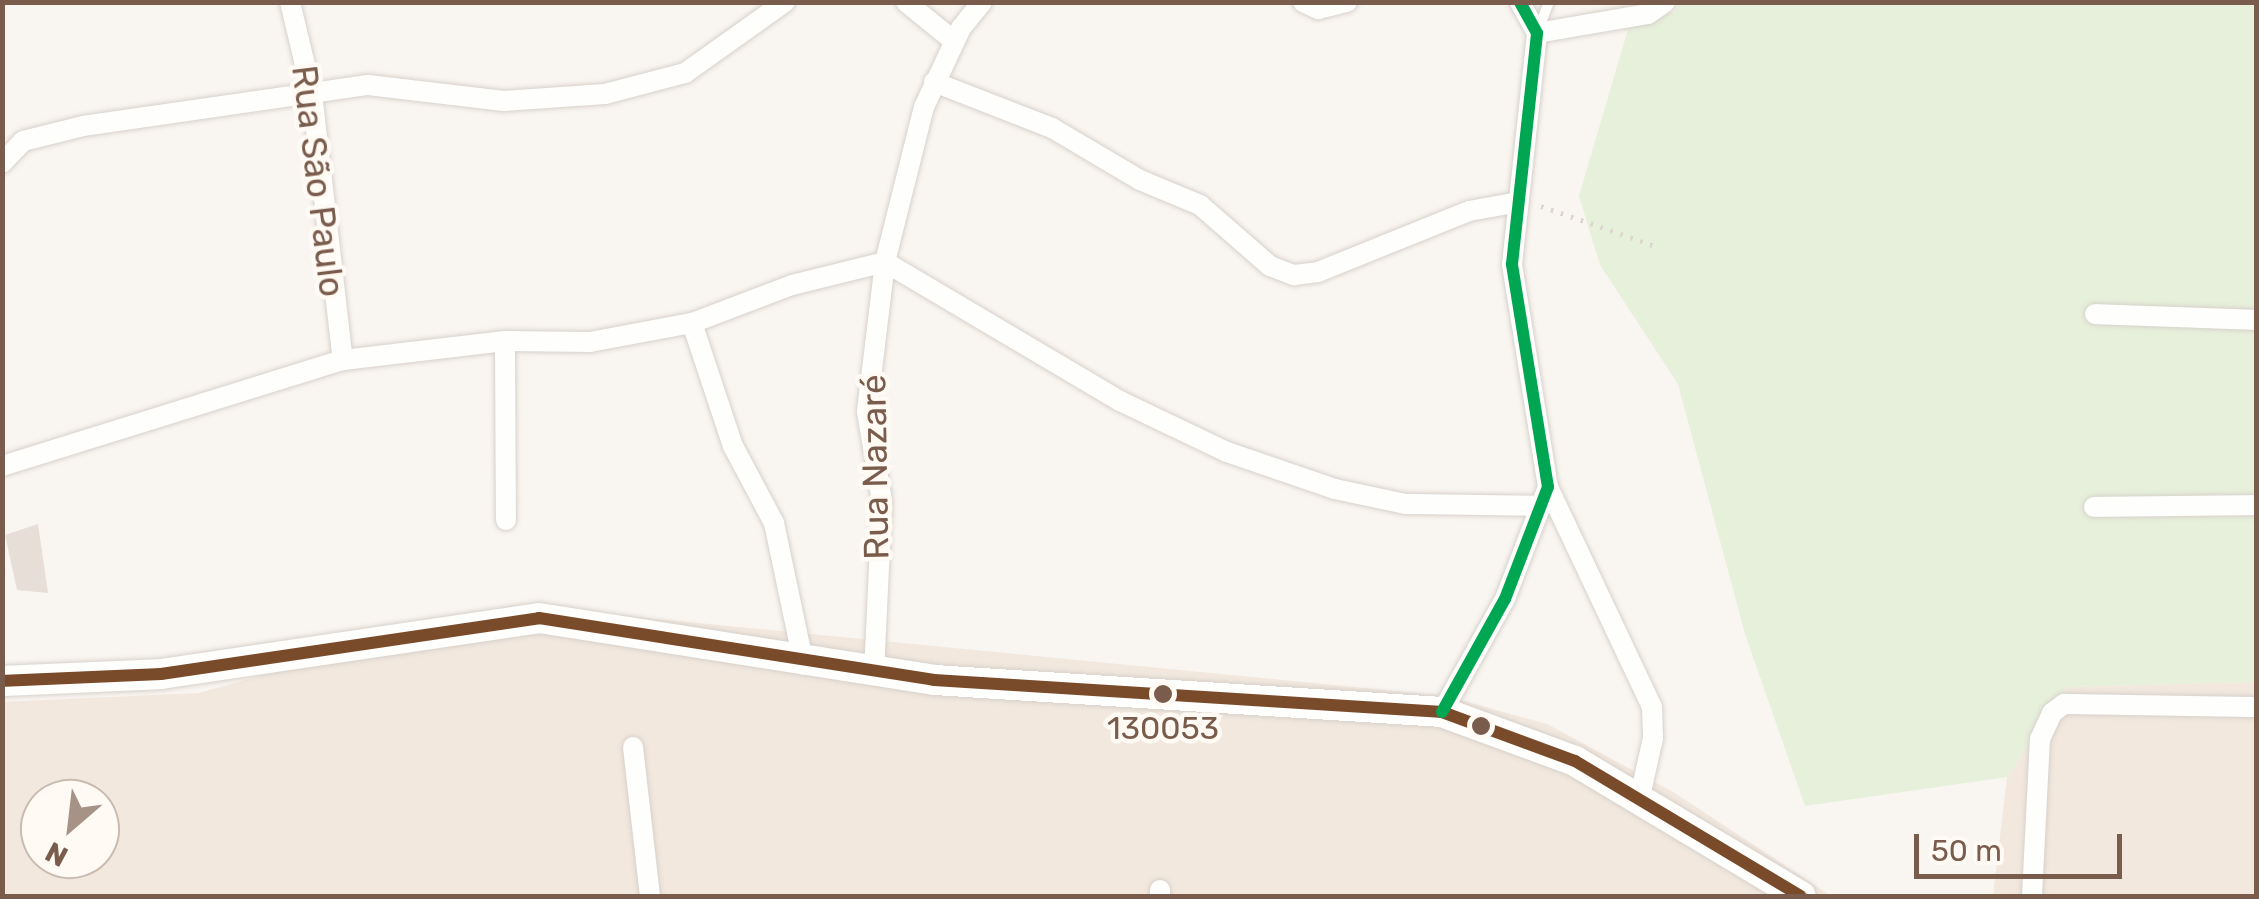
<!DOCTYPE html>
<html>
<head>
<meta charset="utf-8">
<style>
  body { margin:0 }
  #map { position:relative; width:2259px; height:899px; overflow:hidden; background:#f9f5f0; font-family:Rubik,sans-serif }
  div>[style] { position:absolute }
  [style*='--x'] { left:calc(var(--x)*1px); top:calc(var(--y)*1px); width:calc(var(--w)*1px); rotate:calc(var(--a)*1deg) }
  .residential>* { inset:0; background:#f2e8de }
  .green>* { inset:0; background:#e7f0db }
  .building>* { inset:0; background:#e6ded7 }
  .path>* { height:5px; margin-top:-2.5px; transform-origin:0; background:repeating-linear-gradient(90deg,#dcd5d0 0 2.5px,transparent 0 10.5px) }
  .roads { filter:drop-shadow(0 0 2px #d7d1cb) drop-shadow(0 0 2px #d7d1cb) }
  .lane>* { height:10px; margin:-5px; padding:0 5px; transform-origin:5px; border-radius:5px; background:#fefefd }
  .street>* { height:20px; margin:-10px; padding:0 10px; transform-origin:10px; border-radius:10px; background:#fefefd }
  .secondary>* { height:30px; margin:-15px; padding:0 15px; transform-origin:15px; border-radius:15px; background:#fefefd }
  .bus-1>* { height:12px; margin:-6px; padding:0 6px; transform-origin:6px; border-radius:6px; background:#7a4b2a }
  .bus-2>* { height:12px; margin:-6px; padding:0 6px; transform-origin:6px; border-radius:6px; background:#00a651 }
  .dots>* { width:28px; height:28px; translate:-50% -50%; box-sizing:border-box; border:5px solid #fffaf3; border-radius:50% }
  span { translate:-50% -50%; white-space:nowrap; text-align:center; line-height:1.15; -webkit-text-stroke:9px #fffaf3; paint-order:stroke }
  .bus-label { font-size:32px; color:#7a5c4d }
  .street-label { font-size:35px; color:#7a5c4d }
  .frame { position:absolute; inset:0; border:5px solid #7a5c4d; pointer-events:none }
  .north { position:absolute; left:20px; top:779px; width:100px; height:100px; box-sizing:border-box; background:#fffaf3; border:2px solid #cabbb1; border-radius:50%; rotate:208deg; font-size:28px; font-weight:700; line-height:40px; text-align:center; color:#7a5c4d }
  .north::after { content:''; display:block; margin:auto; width:35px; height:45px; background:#a69286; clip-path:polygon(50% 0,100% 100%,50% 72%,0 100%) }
  .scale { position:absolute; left:1914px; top:834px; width:208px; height:45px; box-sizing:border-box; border:5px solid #7a5c4d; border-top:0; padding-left:12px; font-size:30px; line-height:35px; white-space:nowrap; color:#7a5c4d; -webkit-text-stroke:8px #fffaf3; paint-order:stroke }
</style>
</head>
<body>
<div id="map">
  <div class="residential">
    <div style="clip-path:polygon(evenodd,514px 605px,1446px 696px,1547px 724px,1675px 793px,1831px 896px,3px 896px,2px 702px,199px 693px,514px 605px,40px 799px,100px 799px,100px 859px,40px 859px,40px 799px)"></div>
    <div style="clip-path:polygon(2256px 682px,2256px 896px,1993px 896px,2007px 777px,2066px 687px)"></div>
  </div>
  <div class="green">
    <div style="clip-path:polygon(1679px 3px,2256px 3px,2256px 682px,2067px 687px,2007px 777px,1805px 806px,1745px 634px,1678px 384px,1600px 265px,1579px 196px,1629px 26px,1675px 12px)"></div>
  </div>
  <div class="building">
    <div style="clip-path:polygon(38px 524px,48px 593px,17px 590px,5px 535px)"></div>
  </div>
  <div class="path">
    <div style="--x:1541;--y:206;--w:121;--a:19.3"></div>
  </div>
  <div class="roads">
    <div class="lane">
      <div style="--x:1537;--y:33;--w:33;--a:-69"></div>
    </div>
    <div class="street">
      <div style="--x:290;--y:2;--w:95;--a:76.6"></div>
      <div style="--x:312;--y:94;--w:268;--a:83.4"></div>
      <div style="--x:906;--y:2;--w:62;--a:39.1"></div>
      <div style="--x:1303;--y:2;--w:17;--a:25"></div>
      <div style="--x:1318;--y:9;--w:30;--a:-14"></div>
      <div style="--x:1537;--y:33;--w:113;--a:-9.7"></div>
      <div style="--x:1648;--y:14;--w:21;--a:-35"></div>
      <div style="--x:934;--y:82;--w:127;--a:21.3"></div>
      <div style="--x:1052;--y:128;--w:102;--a:30.6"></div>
      <div style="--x:1140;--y:180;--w:65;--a:22.6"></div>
      <div style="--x:1200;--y:205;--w:93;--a:41.1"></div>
      <div style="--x:1270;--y:266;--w:26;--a:21"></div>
      <div style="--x:1294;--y:275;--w:24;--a:-7"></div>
      <div style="--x:1318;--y:272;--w:163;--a:-22"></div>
      <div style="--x:1469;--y:211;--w:46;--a:-10.1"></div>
      <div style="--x:2;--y:163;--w:30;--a:-46"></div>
      <div style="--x:23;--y:141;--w:62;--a:-14"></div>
      <div style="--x:83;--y:126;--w:288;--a:-8.2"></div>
      <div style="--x:368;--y:85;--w:137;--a:6.7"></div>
      <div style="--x:504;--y:101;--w:101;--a:-4"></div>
      <div style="--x:605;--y:94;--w:83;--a:-14.7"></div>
      <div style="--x:685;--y:73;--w:123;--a:-35.4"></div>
      <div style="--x:885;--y:262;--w:273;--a:30.6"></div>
      <div style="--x:1120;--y:401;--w:119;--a:25.5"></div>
      <div style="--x:1227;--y:452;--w:114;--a:18.9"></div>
      <div style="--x:1335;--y:489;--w:72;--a:12.1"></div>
      <div style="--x:1405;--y:504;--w:136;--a:0.8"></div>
      <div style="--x:2095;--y:314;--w:161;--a:2.1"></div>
      <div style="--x:692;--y:323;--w:130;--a:71.6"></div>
      <div style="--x:733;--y:446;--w:87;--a:62"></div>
      <div style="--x:774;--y:523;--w:145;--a:78.1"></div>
      <div style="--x:505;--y:341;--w:179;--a:89.7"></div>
      <div style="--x:2;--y:466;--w:357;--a:-17.3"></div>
      <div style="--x:343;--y:360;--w:163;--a:-6.7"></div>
      <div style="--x:505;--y:341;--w:85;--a:0.7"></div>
      <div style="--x:590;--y:342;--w:104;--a:-10.6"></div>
      <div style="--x:692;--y:323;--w:107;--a:-20.8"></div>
      <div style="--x:792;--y:285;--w:96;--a:-13.9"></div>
      <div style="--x:1548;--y:487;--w:243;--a:64.7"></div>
      <div style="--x:1652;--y:707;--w:31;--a:88"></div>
      <div style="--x:1653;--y:738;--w:65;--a:102.5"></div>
      <div style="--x:2094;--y:507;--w:162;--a:-0.7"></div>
      <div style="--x:874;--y:673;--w:172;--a:-87.3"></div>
      <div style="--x:882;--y:501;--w:91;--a:-99.5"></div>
      <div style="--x:867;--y:411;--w:150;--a:-83.1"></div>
      <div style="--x:885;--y:262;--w:160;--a:-75.9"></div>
      <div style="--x:924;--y:107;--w:87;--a:-64.9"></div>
      <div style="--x:961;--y:28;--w:33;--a:-51"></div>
      <div style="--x:1442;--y:712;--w:129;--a:-60.9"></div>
      <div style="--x:1505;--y:599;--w:120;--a:-69"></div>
      <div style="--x:1548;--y:487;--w:226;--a:-99.2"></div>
      <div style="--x:1512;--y:264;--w:232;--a:-83.8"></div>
      <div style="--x:1537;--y:33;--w:35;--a:-119"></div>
      <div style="--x:633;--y:747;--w:150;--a:83.5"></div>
      <div style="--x:1160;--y:890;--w:6;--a:90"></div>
      <div style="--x:2032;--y:896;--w:157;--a:-87.1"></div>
      <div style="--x:2040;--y:739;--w:29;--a:-65"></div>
      <div style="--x:2052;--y:713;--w:15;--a:-37"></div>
      <div style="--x:2064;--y:704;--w:192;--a:0.9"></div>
    </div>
    <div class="secondary">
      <div style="--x:2;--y:681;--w:159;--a:-2.5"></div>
      <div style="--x:161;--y:674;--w:382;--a:-8.4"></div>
      <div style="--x:539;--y:618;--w:400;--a:8.9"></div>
      <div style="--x:934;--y:680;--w:509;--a:3.6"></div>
      <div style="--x:1442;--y:712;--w:142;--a:20.2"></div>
      <div style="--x:1575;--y:761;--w:263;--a:30.9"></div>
    </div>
  </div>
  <div class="bus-1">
    <div style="--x:2;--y:681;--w:159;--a:-2.5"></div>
    <div style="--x:161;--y:674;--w:382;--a:-8.4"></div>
    <div style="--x:539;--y:618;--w:400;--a:8.9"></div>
    <div style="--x:934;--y:680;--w:509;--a:3.6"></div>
    <div style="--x:1442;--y:712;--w:142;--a:20.2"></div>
    <div style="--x:1575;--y:761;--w:263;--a:30.9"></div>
  </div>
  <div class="bus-2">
    <div style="--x:1442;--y:712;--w:129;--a:-60.9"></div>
    <div style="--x:1505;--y:599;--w:120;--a:-69"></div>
    <div style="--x:1548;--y:487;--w:226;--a:-99.2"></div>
    <div style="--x:1512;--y:264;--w:232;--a:-83.8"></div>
    <div style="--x:1537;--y:33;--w:35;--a:-119"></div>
  </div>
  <div class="dots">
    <div style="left:1163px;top:694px;background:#7a5c4d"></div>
    <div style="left:1481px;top:726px;background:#7a5c4d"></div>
  </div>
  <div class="bus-label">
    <span style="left:1163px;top:728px">130053</span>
  </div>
  <div class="street-label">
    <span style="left:318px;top:181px;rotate:83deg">Rua São Paulo</span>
    <span style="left:875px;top:467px;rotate:-91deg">Rua Nazaré</span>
  </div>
  <div class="frame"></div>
  <div class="north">N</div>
  <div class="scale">50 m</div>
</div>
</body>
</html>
